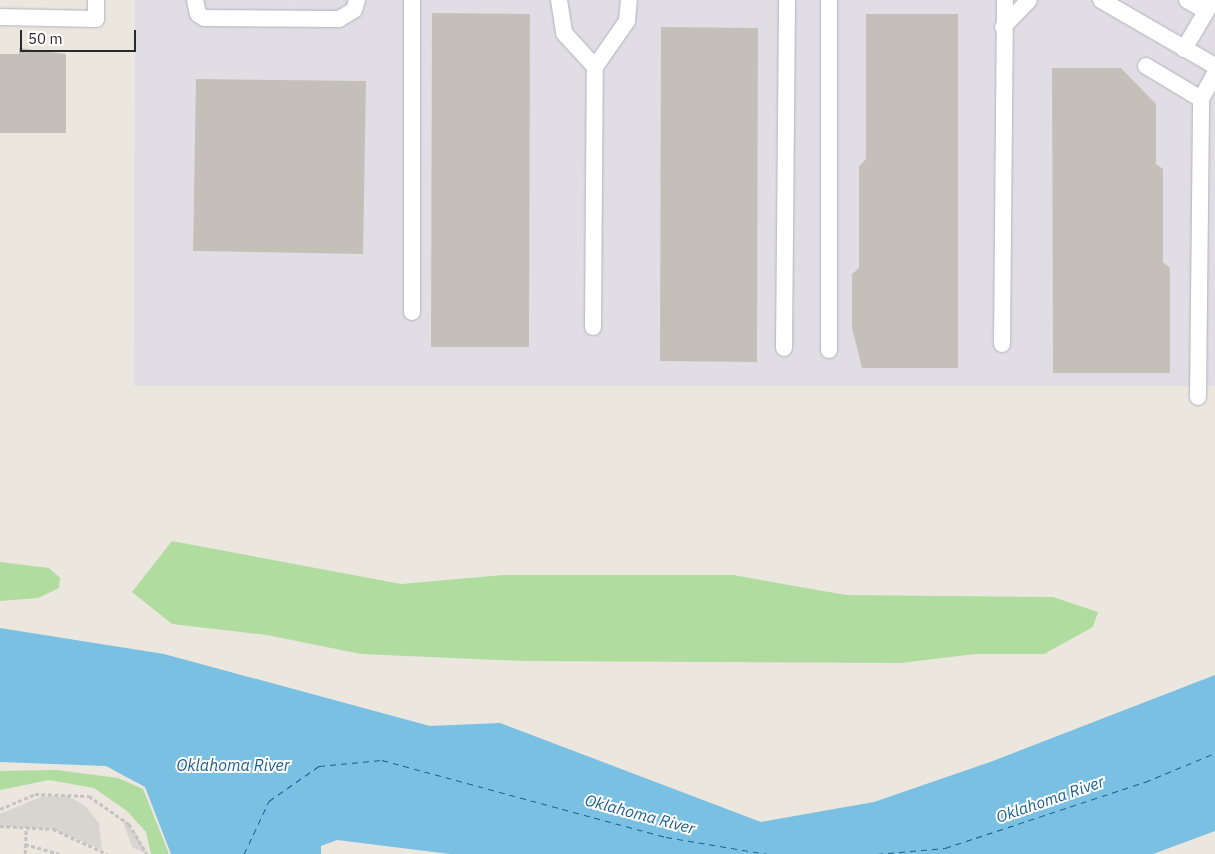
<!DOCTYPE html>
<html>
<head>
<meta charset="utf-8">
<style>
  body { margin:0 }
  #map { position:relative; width:1215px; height:854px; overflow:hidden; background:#ebe6de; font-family:"IBM Plex Sans",sans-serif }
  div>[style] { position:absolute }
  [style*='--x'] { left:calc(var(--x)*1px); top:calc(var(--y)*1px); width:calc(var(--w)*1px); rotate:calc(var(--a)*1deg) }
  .industrial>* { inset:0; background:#e0dee4 }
  .green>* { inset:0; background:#b0dc9f }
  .plaza>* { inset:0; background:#d8d5d0 }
  .water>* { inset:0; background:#7ac0e3 }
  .ferry>* { height:1px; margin-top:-0.5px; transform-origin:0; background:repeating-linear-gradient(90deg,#1a5e8f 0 6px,transparent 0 11px) }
  .building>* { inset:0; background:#c4c0b9 }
  .path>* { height:2.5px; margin-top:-1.25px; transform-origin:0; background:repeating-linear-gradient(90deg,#c3c3c3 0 4px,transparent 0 6.5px) }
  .roads { filter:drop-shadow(0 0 1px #b1b3bd) drop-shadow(0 0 1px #b1b3bd) }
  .minor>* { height:16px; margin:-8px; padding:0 8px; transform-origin:8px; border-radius:8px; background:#fff }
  span { translate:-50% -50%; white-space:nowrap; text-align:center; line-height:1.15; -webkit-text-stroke:4px #fff; paint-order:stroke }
  .water-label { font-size:16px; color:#1a5e8f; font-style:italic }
  .scale { position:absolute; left:20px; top:30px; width:116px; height:22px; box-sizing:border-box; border:2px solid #2a2a2a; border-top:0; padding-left:6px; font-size:15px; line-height:18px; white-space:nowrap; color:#2a2a2a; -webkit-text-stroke:4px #fff; paint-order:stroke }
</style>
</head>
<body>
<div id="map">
  <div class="industrial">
    <div style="clip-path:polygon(135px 0,1215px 0,1215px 386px,134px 386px)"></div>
  </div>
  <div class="green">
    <div style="clip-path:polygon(172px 541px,401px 584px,503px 575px,733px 575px,846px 595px,1053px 597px,1098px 612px,1093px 627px,1044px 654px,975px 654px,901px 663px,524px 661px,361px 654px,267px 635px,172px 624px,132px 592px)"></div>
    <div style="clip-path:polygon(0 562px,49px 568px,60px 578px,59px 588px,38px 598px,0 601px)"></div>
    <div style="clip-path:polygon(56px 770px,118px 778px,143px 789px,169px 854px,151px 854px,146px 832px,127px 811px,94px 788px,49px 780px,0 790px,0 771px)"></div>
  </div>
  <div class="plaza">
    <div style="clip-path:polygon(43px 796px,70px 797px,85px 806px,99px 823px,102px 850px,53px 829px,0 826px,0 814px)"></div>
    <div style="clip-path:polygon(122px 819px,137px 835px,147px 854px,132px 847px)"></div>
  </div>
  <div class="water">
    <div style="clip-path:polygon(0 628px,164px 654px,430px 726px,500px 723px,761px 822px,874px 802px,993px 761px,1215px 675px,1215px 831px,1153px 854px,450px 854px,337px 840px,321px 846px,321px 854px,171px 854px,145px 787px,106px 766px,0 762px)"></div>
  </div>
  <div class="ferry">
    <div style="--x:244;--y:854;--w:59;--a:-64.7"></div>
    <div style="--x:269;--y:801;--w:61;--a:-35"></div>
    <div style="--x:319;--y:766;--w:63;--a:-5.4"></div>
    <div style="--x:382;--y:760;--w:294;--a:15.2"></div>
    <div style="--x:666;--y:837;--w:103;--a:9.5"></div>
    <div style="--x:877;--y:854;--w:68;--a:-5"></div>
    <div style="--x:945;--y:848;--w:211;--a:-18.3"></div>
    <div style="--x:1145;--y:782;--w:76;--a:-22.5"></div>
  </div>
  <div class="building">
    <div style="clip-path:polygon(432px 13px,530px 14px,529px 347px,431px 347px)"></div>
    <div style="clip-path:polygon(866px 14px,958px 14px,958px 368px,862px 368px,852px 328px,852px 274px,859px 268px,859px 166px,866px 159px)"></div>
    <div style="clip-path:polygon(661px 27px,758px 28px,757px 362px,660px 361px)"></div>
    <div style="clip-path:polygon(19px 48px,66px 54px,66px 133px,0 133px,0 54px,19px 54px)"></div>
    <div style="clip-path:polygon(1052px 68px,1121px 68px,1156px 104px,1156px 164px,1163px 169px,1163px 262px,1170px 268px,1170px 373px,1053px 373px)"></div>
    <div style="clip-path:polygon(196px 79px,366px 81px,363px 254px,193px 251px)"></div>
  </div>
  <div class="path">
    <div style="--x:0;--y:809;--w:38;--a:-23"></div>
    <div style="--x:35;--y:794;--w:54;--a:2.1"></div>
    <div style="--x:89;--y:796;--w:49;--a:35"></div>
    <div style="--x:129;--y:824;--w:35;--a:59"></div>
    <div style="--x:0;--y:826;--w:53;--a:3.2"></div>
    <div style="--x:53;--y:829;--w:60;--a:24.8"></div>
    <div style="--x:25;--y:844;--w:36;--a:16"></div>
    <div style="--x:25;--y:854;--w:28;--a:-88"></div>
  </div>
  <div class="roads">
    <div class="minor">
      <div style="--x:195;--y:0;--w:14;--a:78"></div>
      <div style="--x:198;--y:14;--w:7;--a:34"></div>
      <div style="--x:204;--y:18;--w:135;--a:0.4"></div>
      <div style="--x:339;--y:19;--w:17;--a:-31"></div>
      <div style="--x:354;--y:10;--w:10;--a:-73"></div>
      <div style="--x:412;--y:0;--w:312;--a:90"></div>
      <div style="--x:559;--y:0;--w:33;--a:81"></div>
      <div style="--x:564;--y:33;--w:46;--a:47.6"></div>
      <div style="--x:595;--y:67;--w:56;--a:-55.2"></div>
      <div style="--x:627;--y:21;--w:21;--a:-85"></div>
      <div style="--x:829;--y:0;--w:350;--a:90"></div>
      <div style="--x:1101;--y:0;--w:132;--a:30.1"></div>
      <div style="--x:1187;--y:0;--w:22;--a:30"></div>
      <div style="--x:0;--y:17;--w:96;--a:1.2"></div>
      <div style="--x:96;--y:19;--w:19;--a:-90"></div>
      <div style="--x:1003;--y:27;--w:37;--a:-46"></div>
      <div style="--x:1184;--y:49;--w:57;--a:-59.4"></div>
      <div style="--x:1146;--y:66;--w:64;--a:31"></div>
      <div style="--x:593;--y:327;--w:260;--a:-89.6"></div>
      <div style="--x:1002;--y:344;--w:344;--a:-89.5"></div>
      <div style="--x:784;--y:348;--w:348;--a:-89.5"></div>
      <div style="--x:1198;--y:397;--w:298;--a:-89.4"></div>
      <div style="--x:1201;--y:99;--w:29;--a:-61"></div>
    </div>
  </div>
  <div class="water-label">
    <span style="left:233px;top:765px">Oklahoma River</span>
    <span style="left:1050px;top:799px;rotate:-19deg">Oklahoma River</span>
    <span style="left:640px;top:814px;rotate:15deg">Oklahoma River</span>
  </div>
  <div class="scale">50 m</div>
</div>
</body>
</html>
